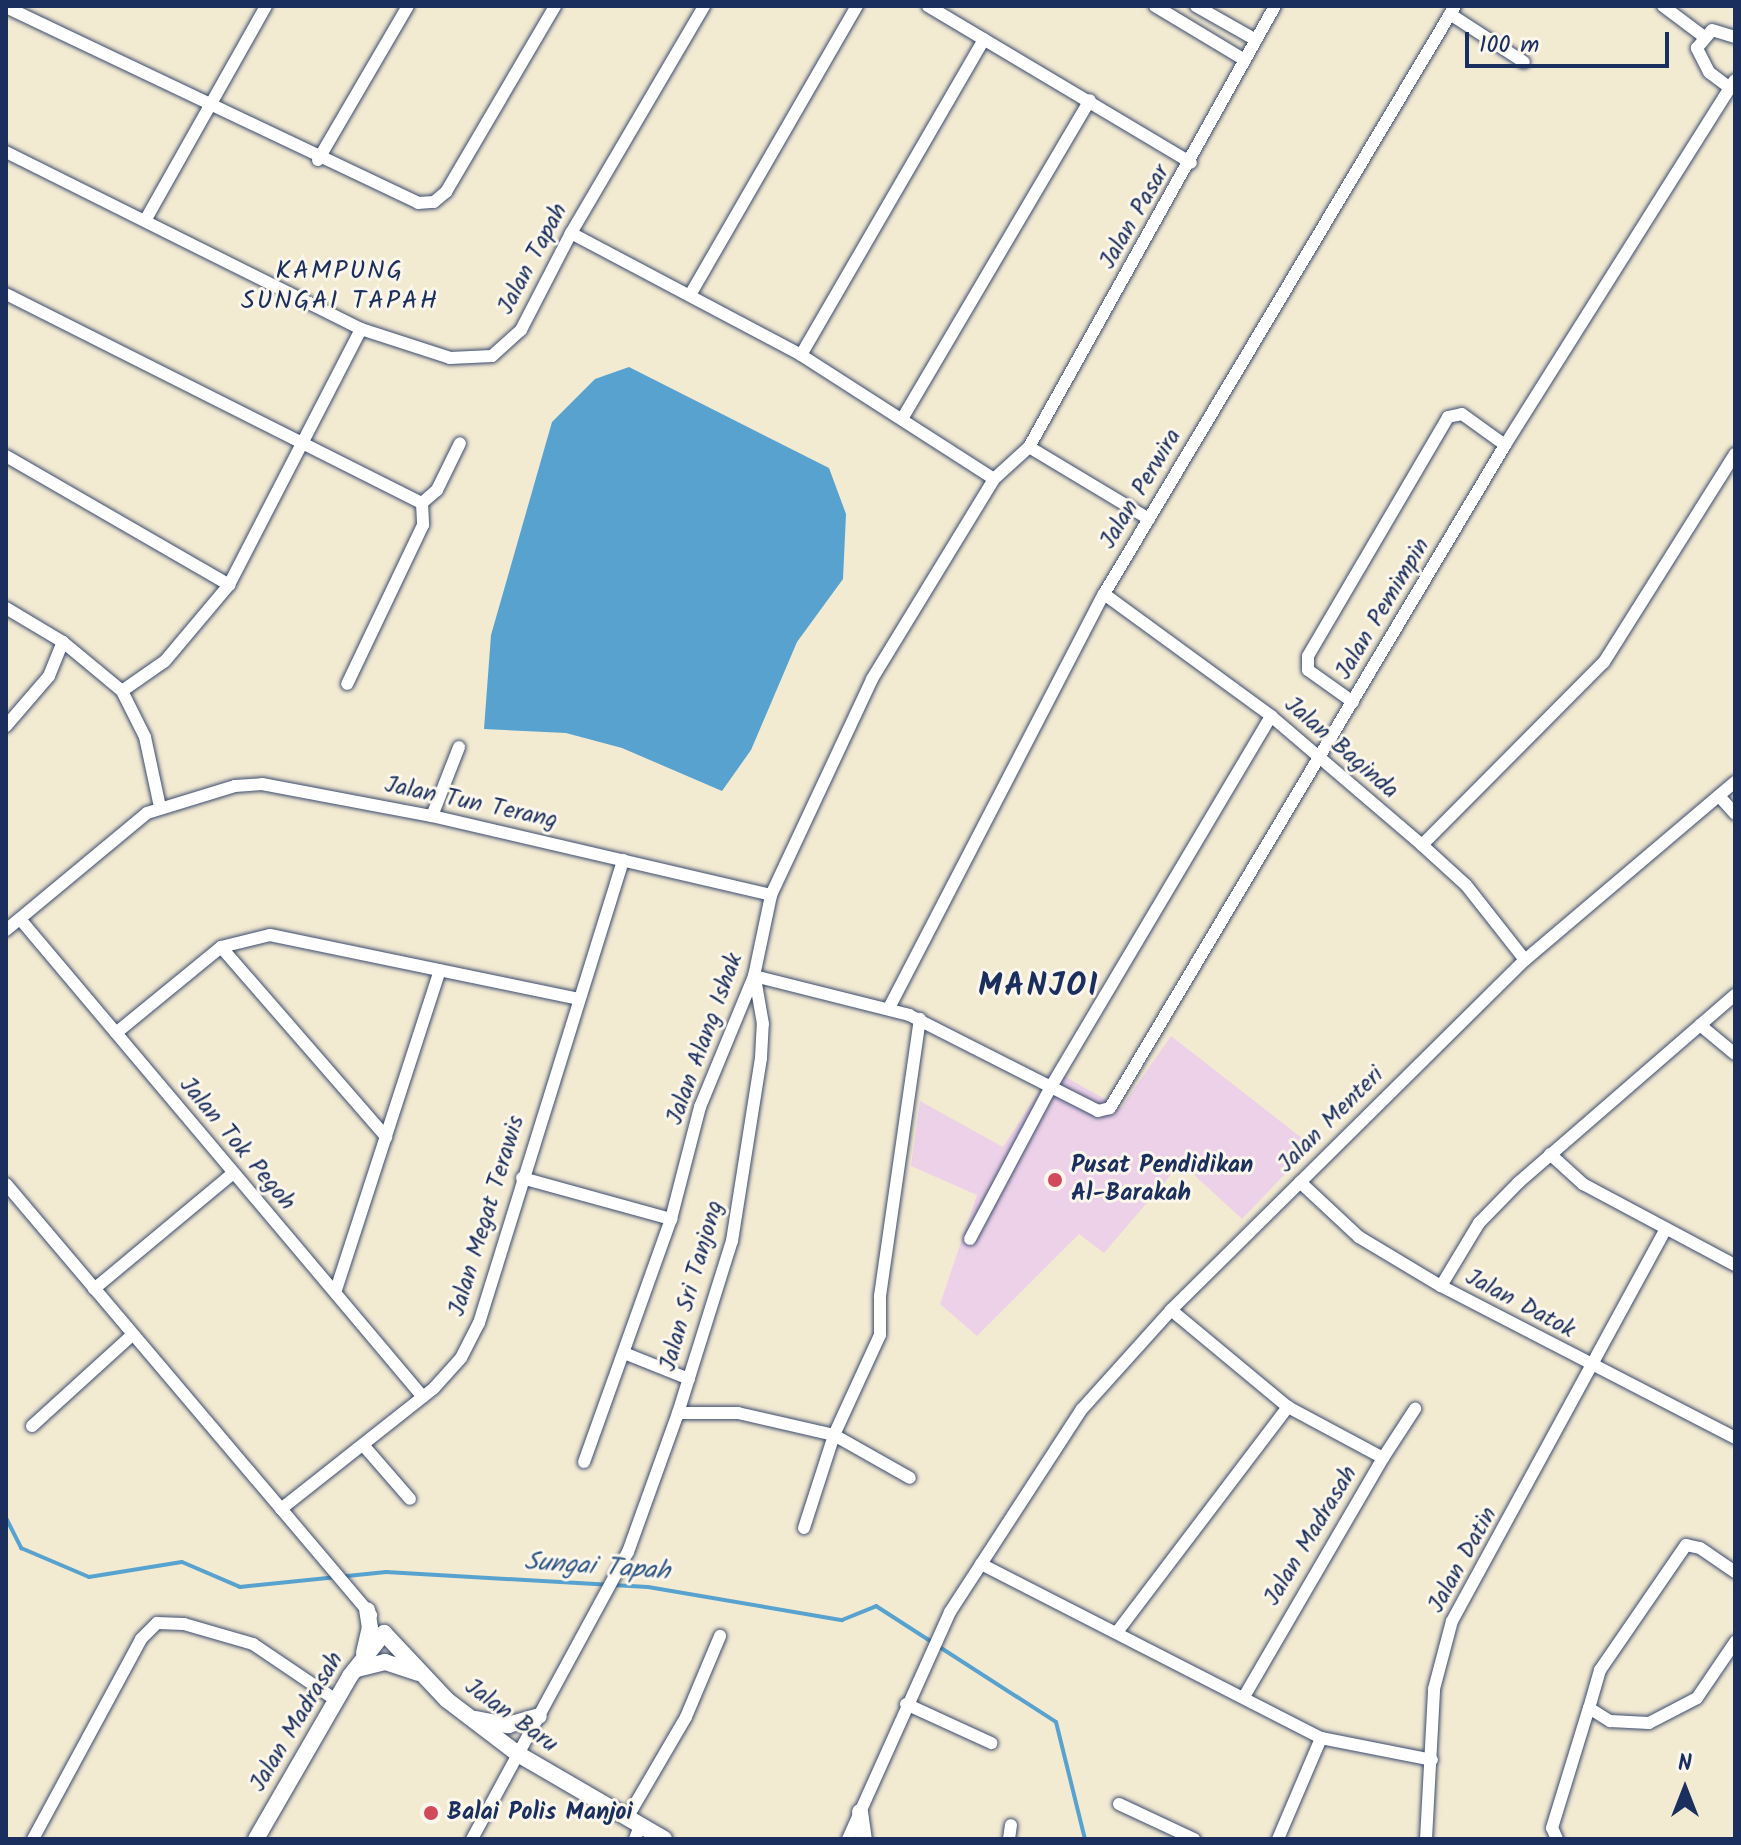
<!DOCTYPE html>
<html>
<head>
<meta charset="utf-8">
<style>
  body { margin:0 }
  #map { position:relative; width:1741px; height:1845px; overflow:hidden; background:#f3ead2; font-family:Kalam,sans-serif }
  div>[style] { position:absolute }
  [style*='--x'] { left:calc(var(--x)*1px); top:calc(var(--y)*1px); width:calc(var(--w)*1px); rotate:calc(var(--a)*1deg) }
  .built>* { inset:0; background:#edd1e9 }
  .water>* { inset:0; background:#57a2cf }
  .stream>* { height:4px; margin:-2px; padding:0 2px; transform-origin:2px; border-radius:2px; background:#57a2cf }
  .roads { filter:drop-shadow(0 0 2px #3b4b6f) drop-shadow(0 0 2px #3b4b6f) }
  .minor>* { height:12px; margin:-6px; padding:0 6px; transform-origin:6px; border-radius:6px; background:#fff }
  .tertiary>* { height:16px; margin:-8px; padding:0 8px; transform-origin:8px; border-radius:8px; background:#fff }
  .dots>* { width:22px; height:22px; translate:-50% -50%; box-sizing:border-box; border:4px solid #fbf7ec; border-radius:50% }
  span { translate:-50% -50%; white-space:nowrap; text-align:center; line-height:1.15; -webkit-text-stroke:6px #fbf7ec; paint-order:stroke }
  .street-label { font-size:24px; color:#1b2f5e }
  .poi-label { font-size:24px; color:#1b2f5e; font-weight:700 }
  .left { translate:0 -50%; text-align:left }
  .neighbourhood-label { font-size:26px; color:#1b2f5e; letter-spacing:2px }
  .water-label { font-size:26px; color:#305786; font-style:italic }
  .district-label { font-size:32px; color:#1b2f5e; font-weight:700; letter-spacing:2px }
  .frame { position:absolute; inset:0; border:8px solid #1b2f5e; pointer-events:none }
  .north { position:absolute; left:1645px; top:1749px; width:80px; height:80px; -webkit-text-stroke:6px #fbf7ec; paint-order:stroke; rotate:0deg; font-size:22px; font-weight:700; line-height:32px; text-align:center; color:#1b2f5e }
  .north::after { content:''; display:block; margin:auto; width:28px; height:36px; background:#1b2f5e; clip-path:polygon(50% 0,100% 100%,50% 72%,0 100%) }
  .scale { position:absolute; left:1465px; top:32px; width:204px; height:36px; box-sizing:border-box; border:4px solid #1b2f5e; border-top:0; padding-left:10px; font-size:24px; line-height:28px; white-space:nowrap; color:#1b2f5e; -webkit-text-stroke:6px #fbf7ec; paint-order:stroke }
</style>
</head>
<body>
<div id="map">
  <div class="built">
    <div style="clip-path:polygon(1171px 1036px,1312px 1146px,1242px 1219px,1181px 1163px,1104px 1253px,1079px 1234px,977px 1336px,940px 1304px,977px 1195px,911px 1166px,920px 1101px,1003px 1147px,1053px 1070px,1121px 1108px)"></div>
  </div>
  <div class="water">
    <div style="clip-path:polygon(629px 367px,829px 468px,846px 514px,843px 579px,797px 642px,751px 750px,722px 791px,622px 748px,566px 733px,484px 729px,491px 635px,552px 422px,595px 379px)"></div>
  </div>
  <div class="stream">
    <div style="--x:6;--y:1518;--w:34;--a:63"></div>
    <div style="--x:21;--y:1548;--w:74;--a:23.1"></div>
    <div style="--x:89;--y:1577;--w:94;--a:-9.2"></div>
    <div style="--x:182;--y:1562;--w:63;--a:23.3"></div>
    <div style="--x:240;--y:1587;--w:147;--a:-5.9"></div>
    <div style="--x:386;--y:1572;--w:262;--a:3.3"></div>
    <div style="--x:648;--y:1587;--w:197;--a:9.7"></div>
    <div style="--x:842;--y:1620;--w:37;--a:-22"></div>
    <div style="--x:876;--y:1606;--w:214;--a:32.8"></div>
    <div style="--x:1056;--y:1722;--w:121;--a:76.1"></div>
  </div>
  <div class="roads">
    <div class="minor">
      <div style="--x:928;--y:6;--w:306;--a:30.8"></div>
      <div style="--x:1155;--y:6;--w:105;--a:31"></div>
      <div style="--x:1196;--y:6;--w:69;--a:29.5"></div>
      <div style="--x:1663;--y:6;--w:50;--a:36.9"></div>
      <div style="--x:6;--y:7;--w:456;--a:25.4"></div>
      <div style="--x:418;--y:203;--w:16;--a:-4"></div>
      <div style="--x:434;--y:202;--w:16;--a:-40"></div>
      <div style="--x:446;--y:192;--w:216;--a:-59.6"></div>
      <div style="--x:1450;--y:14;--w:88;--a:33"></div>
      <div style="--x:1730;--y:88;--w:26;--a:-143"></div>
      <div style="--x:1709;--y:72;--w:27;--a:-117"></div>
      <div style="--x:1697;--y:48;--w:23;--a:-50"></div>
      <div style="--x:1712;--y:30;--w:24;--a:17"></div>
      <div style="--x:6;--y:152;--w:397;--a:26.5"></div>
      <div style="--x:361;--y:329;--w:94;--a:18"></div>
      <div style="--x:450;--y:358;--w:42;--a:-2.7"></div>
      <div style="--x:492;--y:356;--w:39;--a:-42"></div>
      <div style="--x:521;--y:330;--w:109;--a:-62.7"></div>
      <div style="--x:571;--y:233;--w:263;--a:-59.6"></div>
      <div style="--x:318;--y:160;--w:178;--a:-59.7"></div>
      <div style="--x:146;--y:219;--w:244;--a:-60.6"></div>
      <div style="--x:571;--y:233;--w:260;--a:27.9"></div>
      <div style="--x:801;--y:355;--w:229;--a:32.7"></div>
      <div style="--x:6;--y:294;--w:466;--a:26.7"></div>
      <div style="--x:422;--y:503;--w:22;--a:87"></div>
      <div style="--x:423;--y:525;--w:176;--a:115.5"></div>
      <div style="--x:690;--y:295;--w:334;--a:-60"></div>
      <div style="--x:801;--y:355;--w:365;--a:-59.9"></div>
      <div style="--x:902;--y:419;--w:370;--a:-59.5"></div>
      <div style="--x:1029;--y:447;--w:140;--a:31"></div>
      <div style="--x:6;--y:456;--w:258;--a:30"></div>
      <div style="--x:422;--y:503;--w:20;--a:-41"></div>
      <div style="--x:437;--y:490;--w:52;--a:-63.9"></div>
      <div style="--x:1104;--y:594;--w:207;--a:36.1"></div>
      <div style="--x:1271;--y:716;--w:199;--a:40.5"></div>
      <div style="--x:1422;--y:845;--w:59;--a:42.3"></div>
      <div style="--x:1466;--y:885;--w:95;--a:51.8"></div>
      <div style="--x:6;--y:608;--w:66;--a:30.8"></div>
      <div style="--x:63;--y:642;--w:77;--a:39.7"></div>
      <div style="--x:122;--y:691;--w:51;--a:63.4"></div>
      <div style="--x:145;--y:737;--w:72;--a:77.9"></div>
      <div style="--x:122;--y:691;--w:52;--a:-34.9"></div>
      <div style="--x:165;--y:661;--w:99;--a:-49.9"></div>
      <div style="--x:229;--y:585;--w:288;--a:-62.7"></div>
      <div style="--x:1353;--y:702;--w:55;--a:-144.6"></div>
      <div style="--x:1308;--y:670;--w:14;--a:-90"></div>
      <div style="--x:1308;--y:656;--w:277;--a:-59.6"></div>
      <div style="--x:1448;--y:417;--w:14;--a:-12"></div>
      <div style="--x:1462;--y:414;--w:53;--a:35.8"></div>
      <div style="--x:6;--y:726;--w:66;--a:-49.3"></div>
      <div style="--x:49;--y:676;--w:37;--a:-68"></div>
      <div style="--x:1719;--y:796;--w:24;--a:48"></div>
      <div style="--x:432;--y:816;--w:74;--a:-68.6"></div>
      <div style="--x:1422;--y:845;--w:258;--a:-45.2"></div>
      <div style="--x:1604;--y:662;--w:246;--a:-57.8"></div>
      <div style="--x:20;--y:919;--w:625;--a:49.87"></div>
      <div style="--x:6;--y:930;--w:183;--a:-39.7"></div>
      <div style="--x:147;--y:813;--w:92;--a:-17.1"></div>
      <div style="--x:235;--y:786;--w:27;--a:-4"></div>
      <div style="--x:262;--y:784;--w:173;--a:10.7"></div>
      <div style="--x:432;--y:816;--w:348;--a:13.1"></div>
      <div style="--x:221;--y:947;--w:252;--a:49"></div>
      <div style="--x:754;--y:976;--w:160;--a:14.1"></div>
      <div style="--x:909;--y:1015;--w:212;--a:26.9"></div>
      <div style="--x:1098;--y:1111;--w:12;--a:-14"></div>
      <div style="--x:1110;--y:1108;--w:772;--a:-59.21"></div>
      <div style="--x:1505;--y:445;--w:431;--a:-57.8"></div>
      <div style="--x:889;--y:1008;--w:466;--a:-62.6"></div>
      <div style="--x:1104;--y:594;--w:685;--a:-59.17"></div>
      <div style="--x:1700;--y:1025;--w:45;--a:39.6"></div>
      <div style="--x:116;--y:1033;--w:136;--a:-39.3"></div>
      <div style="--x:221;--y:947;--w:50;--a:-13.8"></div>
      <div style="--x:270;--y:935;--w:315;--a:11.7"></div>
      <div style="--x:1550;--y:1154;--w:45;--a:42.3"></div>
      <div style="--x:1583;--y:1184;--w:172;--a:28.1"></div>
      <div style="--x:522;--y:1178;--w:155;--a:15.4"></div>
      <div style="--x:1300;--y:1182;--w:81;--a:43"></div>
      <div style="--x:1359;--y:1237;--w:96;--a:30.9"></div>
      <div style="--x:1441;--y:1286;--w:331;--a:27.3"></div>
      <div style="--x:6;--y:1184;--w:565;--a:49.74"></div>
      <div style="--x:970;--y:1239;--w:174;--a:-62"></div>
      <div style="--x:1052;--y:1085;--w:429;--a:-59.3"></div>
      <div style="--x:1441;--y:1286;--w:74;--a:-58.9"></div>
      <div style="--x:1479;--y:1223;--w:57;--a:-45.7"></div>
      <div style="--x:1519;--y:1182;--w:286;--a:-40.9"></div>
      <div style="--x:94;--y:1289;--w:178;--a:-39.8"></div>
      <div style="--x:336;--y:1290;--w:336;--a:-72"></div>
      <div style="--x:1171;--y:1310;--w:152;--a:39.7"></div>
      <div style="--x:1288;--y:1407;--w:108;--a:28.2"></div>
      <div style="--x:1383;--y:1458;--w:276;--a:120.2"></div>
      <div style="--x:624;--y:1353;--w:70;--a:21.8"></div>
      <div style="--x:678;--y:1413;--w:60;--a:0"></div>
      <div style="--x:738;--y:1413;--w:98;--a:12.9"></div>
      <div style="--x:834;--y:1435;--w:87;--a:29.5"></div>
      <div style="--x:32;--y:1426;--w:134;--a:-42.3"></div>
      <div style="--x:364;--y:1446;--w:70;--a:49"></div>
      <div style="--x:1383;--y:1458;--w:59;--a:-56.9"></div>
      <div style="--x:584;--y:1462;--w:258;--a:-70.3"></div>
      <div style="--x:671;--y:1219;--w:116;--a:-75.5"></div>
      <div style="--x:700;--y:1107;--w:142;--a:-67.6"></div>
      <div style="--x:754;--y:976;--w:83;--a:-78.1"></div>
      <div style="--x:771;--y:895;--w:238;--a:-64.9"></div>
      <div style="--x:872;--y:679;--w:234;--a:-58.6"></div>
      <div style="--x:994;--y:479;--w:47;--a:-42.4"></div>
      <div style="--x:1029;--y:447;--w:505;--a:-60.85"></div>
      <div style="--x:281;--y:1509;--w:195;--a:-38.3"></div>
      <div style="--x:434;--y:1388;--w:40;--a:-48"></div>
      <div style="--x:461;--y:1358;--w:39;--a:-63"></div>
      <div style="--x:479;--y:1323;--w:485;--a:-72.7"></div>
      <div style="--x:804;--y:1528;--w:98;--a:-72.1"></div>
      <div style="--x:834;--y:1435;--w:110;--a:-65.3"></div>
      <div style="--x:880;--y:1335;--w:39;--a:-90"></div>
      <div style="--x:880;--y:1296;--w:280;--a:-81.8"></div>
      <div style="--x:981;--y:1564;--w:382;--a:27.1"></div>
      <div style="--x:1321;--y:1738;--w:113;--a:11.2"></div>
      <div style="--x:1735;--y:1572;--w:42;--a:-145.6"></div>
      <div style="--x:1700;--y:1548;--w:14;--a:-168"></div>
      <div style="--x:1686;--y:1545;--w:152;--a:124.5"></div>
      <div style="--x:1600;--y:1670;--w:40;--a:106"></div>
      <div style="--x:1589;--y:1708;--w:25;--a:32"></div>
      <div style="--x:1610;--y:1721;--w:39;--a:3"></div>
      <div style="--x:1649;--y:1723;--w:54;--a:-27.5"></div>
      <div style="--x:1697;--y:1698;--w:68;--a:-55.8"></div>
      <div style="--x:1117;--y:1632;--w:283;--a:-52.8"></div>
      <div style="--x:906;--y:1704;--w:94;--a:24.6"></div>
      <div style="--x:1119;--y:1804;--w:83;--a:25"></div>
      <div style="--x:627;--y:1818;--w:117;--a:-59.7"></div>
      <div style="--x:686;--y:1717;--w:88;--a:-67.2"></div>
      <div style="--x:33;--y:1839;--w:227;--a:-61.6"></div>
      <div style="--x:141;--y:1639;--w:23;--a:-45"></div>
      <div style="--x:157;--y:1623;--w:27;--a:2"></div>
      <div style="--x:184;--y:1624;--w:72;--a:16.2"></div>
      <div style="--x:253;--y:1644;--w:100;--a:34"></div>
      <div style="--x:472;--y:1839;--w:327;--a:-61.5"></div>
      <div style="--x:628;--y:1552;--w:148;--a:-70.2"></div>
      <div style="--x:678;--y:1413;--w:180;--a:-72.6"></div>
      <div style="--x:732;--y:1241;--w:185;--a:-81"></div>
      <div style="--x:761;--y:1058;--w:34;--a:-87"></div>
      <div style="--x:763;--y:1024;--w:47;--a:-99.9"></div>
      <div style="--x:635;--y:1839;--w:14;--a:-69"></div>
      <div style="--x:848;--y:1839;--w:249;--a:-65.8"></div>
      <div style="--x:950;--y:1612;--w:242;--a:-57"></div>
      <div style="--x:1082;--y:1409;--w:133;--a:-48"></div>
      <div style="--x:1171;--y:1310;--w:498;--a:-44.7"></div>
      <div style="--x:1525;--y:960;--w:275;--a:-40.3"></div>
      <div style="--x:1009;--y:1839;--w:14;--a:-82"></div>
      <div style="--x:1278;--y:1839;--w:110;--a:-66.9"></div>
      <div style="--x:1426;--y:1839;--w:150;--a:-86.9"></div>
      <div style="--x:1434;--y:1689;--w:70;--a:-75.2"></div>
      <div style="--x:1452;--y:1621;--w:447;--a:-61.4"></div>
      <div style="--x:1557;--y:1839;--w:12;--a:-114"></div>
      <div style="--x:1552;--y:1828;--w:126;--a:-72.9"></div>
    </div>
    <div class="tertiary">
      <div style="--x:364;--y:1653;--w:26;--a:-77"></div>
      <div style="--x:370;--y:1628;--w:18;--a:-99"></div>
      <div style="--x:357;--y:1669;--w:29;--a:-14"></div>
      <div style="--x:385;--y:1662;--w:35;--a:18"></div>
      <div style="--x:476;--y:1719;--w:33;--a:11"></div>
      <div style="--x:508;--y:1725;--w:32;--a:-16"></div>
      <div style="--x:860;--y:1812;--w:27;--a:82"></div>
      <div style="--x:256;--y:1839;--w:188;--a:-60"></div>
      <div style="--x:350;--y:1676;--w:55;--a:-51.7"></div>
      <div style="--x:384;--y:1633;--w:92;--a:46.8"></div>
      <div style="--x:447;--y:1700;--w:89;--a:37.3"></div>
      <div style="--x:518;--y:1754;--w:169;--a:30.2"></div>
    </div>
  </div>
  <div class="dots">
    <div style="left:1055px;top:1180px;background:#d1495b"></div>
    <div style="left:431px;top:1813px;background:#d1495b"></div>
  </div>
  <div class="street-label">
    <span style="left:1135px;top:217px;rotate:-60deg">Jalan Pasar</span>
    <span style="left:533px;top:259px;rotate:-62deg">Jalan Tapah</span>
    <span style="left:1141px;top:489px;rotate:-59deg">Jalan Perwira</span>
    <span style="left:1383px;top:609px;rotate:-59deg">Jalan Pemimpin</span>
    <span style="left:1341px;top:748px;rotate:41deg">Jalan Baginda</span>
    <span style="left:471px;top:803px;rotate:12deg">Jalan Tun Terang</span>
    <span style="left:705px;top:1039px;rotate:-70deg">Jalan Alang Ishak</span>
    <span style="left:1331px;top:1120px;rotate:-45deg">Jalan Menteri</span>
    <span style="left:237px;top:1144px;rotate:50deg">Jalan Tok Pegoh</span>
    <span style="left:487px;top:1216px;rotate:-73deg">Jalan Megat Terawis</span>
    <span style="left:692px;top:1286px;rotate:-74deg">Jalan Sri Tanjong</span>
    <span style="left:1520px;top:1304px;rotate:28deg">Jalan Datok</span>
    <span style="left:1311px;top:1536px;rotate:-59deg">Jalan Madrasah</span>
    <span style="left:1463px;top:1560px;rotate:-61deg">Jalan Datin</span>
    <span style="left:511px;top:1716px;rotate:36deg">Jalan Baru</span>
    <span style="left:297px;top:1722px;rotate:-59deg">Jalan Madrasah</span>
  </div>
  <div class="poi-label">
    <span class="left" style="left:1071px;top:1180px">Pusat Pendidikan<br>Al-Barakah</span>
    <span class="left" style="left:447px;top:1813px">Balai Polis Manjoi</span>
  </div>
  <div class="neighbourhood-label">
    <span style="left:340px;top:287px">KAMPUNG<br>SUNGAI TAPAH</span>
  </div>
  <div class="water-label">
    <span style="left:597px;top:1568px;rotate:4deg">Sungai Tapah</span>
  </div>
  <div class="district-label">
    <span style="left:1039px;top:987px">MANJOI</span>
  </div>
  <div class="frame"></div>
  <div class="north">N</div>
  <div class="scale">100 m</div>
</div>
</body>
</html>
